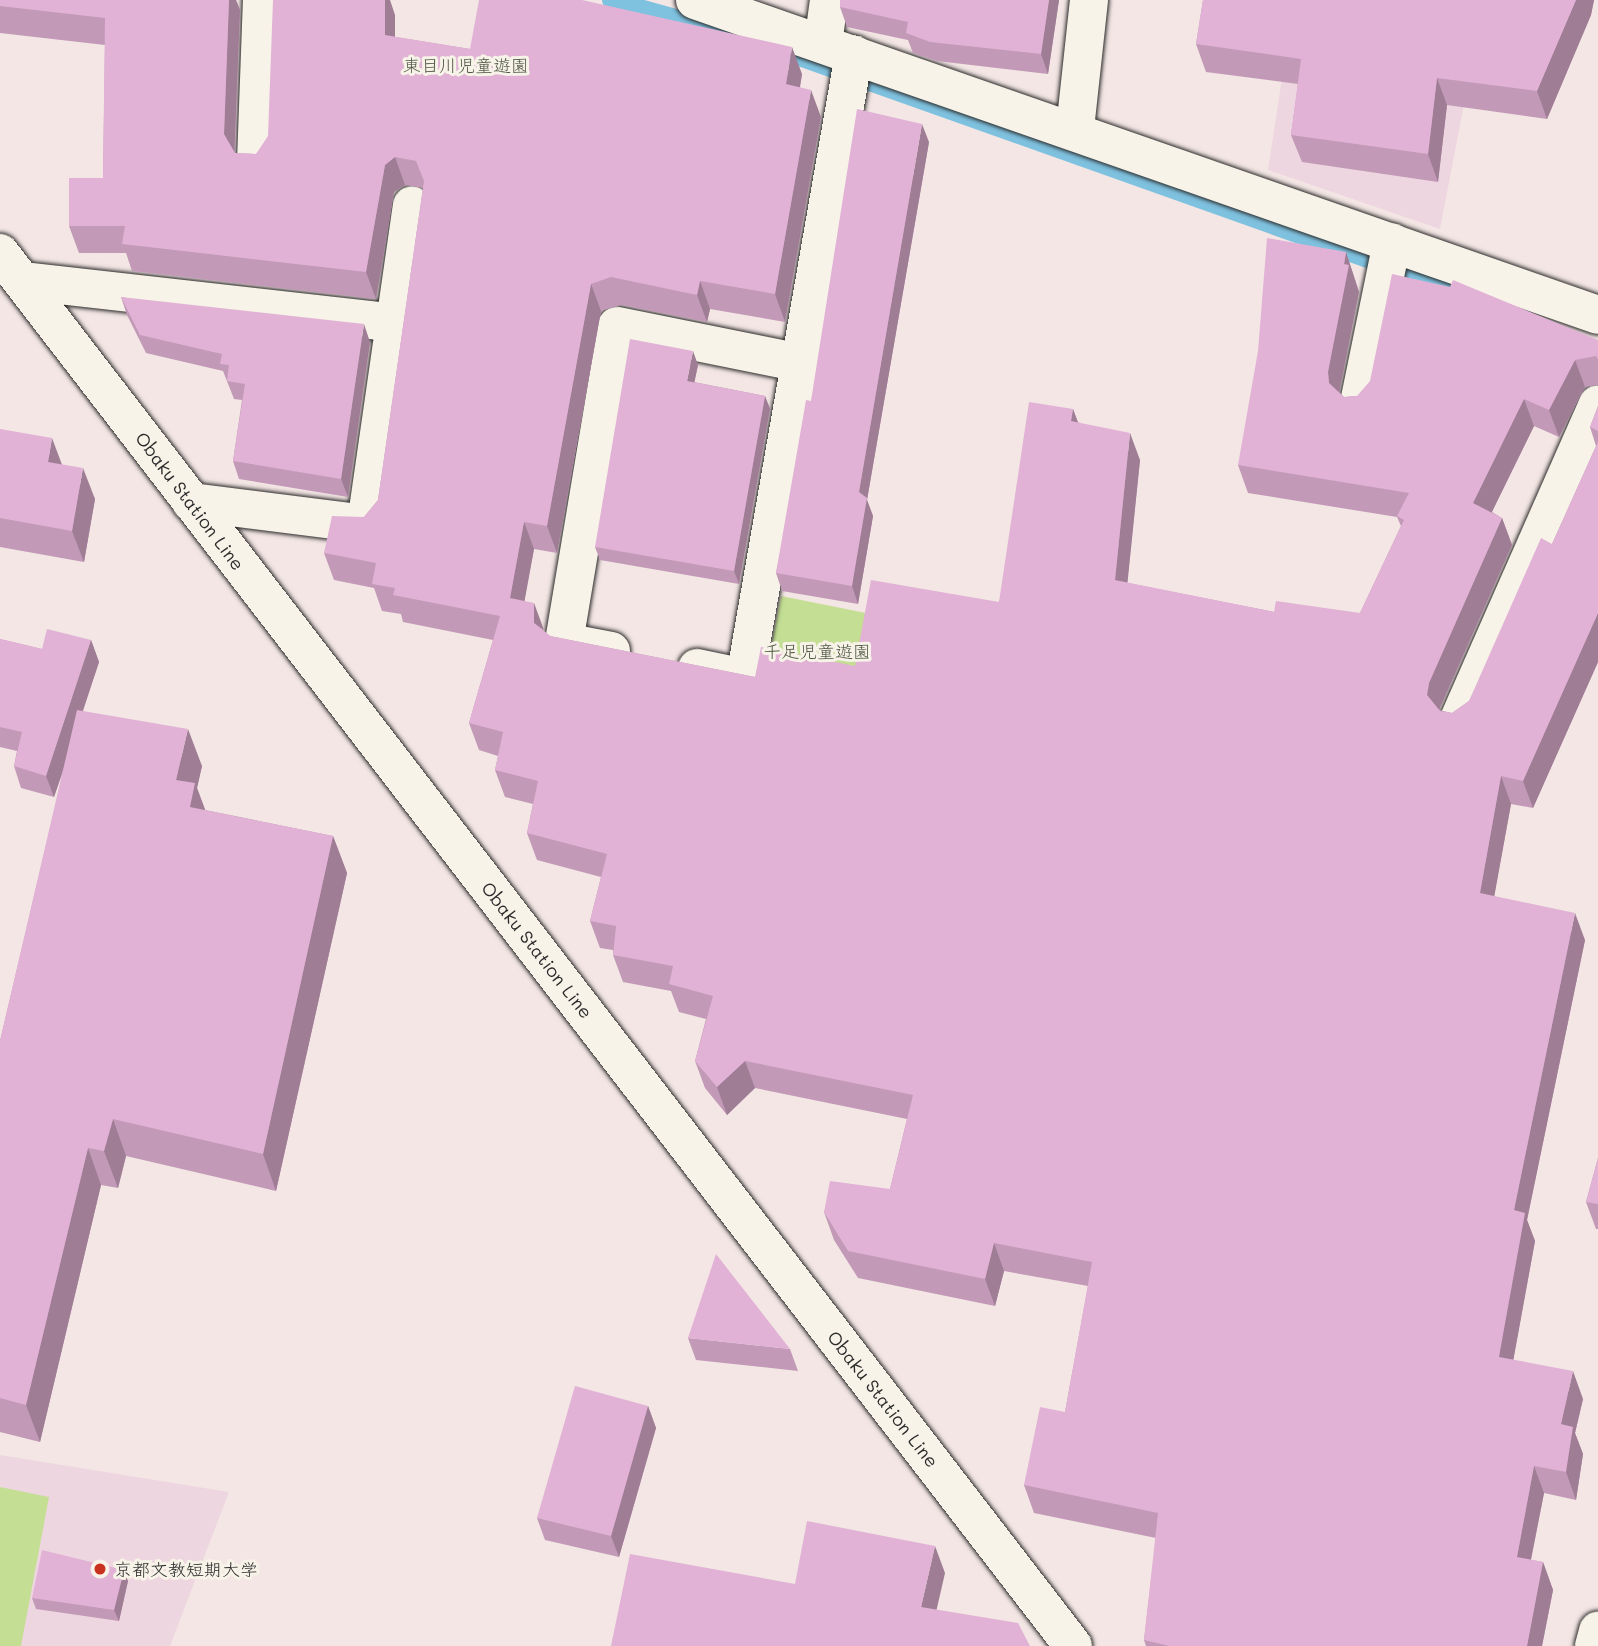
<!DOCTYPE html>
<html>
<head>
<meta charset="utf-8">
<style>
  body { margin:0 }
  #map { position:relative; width:1598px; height:1646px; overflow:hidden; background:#f3e6e4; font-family:Mali,"Klee One",sans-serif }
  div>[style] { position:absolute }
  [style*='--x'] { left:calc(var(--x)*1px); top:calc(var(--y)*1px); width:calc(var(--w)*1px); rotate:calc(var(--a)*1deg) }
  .built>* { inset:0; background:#eed6e0 }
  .green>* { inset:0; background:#c4de94 }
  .stream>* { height:18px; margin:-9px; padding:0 9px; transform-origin:9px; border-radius:9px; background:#7fc2e0 }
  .roads { filter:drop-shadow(0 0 2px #2b2b2b) drop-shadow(0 0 2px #2b2b2b) }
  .minor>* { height:38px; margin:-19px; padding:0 19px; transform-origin:19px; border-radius:19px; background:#f7f3e8 }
  .secondary>* { height:38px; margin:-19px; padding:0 19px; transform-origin:19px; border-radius:19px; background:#f7f3e8 }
  .wall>* { inset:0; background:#c299b7 }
  .shaded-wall>* { inset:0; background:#9e7d95 }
  .building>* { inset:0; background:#e1b2d5 }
  .dots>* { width:19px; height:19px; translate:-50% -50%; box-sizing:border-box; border:4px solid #f7f3e8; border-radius:50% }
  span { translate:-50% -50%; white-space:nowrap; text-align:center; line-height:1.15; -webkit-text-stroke:6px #f7f3e8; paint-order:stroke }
  .park-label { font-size:18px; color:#515845 }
  .street-label { font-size:18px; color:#2b2b2b }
  .poi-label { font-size:18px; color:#2b2b2b }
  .left { translate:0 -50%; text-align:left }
</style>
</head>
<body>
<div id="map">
  <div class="built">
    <div style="clip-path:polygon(1294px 0,1484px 0,1440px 229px,1268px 170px)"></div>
    <div style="clip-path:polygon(0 1455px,229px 1492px,170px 1646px,0 1646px)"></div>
  </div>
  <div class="green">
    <div style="clip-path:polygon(781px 596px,871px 614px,854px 705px,763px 688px)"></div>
    <div style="clip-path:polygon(0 1487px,49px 1497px,21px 1646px,0 1646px)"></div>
  </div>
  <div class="stream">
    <div style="--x:611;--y:0;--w:141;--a:15.6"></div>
    <div style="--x:774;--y:48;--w:731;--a:19.57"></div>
  </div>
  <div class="roads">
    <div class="minor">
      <div style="--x:695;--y:0;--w:956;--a:19.23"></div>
      <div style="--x:823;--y:44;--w:44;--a:-82.2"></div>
      <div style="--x:1075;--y:129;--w:130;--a:-83.8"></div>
      <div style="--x:256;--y:162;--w:162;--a:-87.9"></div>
      <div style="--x:23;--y:281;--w:374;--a:6.4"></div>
      <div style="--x:1359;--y:403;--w:164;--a:-78.4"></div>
      <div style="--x:191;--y:502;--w:176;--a:7.2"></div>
      <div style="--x:366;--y:524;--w:322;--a:-81.8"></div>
      <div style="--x:611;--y:651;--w:48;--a:-169.2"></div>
      <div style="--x:564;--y:642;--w:320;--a:-80.5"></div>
      <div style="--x:617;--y:326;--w:187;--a:11.4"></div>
      <div style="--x:697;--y:668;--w:49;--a:11.8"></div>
      <div style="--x:745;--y:678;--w:633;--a:-80.09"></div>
      <div style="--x:1459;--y:719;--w:344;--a:-66.2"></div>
      <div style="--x:1594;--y:1646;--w:16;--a:-75"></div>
    </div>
    <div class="secondary">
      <div style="--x:0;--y:253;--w:1758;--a:52.39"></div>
    </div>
  </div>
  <div class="wall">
    <div style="clip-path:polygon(0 0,236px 0,240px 10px,235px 153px,256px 154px,395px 15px,395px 37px,470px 49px,802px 74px,800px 87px,821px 117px,785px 322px,710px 309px,707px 322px,621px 305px,601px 311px,557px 553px,534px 549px,524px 601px,544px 631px,550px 636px,755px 677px,855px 666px,999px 602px,1073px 409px,1078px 422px,1140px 460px,1127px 583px,1274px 612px,1360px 613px,1401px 526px,1397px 517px,1248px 493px,1238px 465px,1346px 252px,1359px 292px,1339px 392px,1344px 397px,1357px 396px,1598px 340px,1598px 385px,1585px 387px,1559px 437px,1534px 426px,1492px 512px,1502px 518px,1512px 545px,1439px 710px,1452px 713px,1469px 701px,1552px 544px,1596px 446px,1590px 427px,1598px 406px,1598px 662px,1533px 808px,1511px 804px,1494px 896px,1585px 940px,1527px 1220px,1535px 1241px,1513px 1360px,1583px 1399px,1575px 1433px,1583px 1454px,1576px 1500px,1544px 1493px,1531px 1560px,1543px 1562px,1553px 1590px,1542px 1646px,1146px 1646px,1144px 1640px,1156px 1538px,1034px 1513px,1024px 1485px,1065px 1412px,1088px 1286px,1004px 1271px,995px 1306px,858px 1278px,834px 1240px,824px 1212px,890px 1189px,907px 1119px,755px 1088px,727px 1115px,705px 1088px,695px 1061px,706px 1019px,679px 1012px,671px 991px,623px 982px,613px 955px,613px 950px,600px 948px,590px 921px,601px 877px,537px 860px,527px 833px,533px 804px,505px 797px,495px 770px,498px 756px,479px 750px,469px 723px,493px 640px,403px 622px,401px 614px,382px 611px,374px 588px,334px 580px,324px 553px,364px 517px,378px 500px,423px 188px,405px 185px,394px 192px,376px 299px,132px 271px,126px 253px,79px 253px,69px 226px,103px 178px,105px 45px,0 33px)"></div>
    <div style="clip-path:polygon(840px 0,1059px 0,1048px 74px,937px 61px,913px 53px,908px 40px,847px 27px,840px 7px)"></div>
    <div style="clip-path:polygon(1203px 0,1594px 0,1591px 15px,1547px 119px,1447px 105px,1438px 182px,1302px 162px,1291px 135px,1298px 84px,1206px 72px,1196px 44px)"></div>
    <div style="clip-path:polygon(929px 142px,867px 500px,873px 516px,858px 604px,782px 591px,776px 573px,811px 401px)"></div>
    <div style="clip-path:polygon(121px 297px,370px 342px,348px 497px,239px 479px,233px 461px,242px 400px,234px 399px,223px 371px,146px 353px,127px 315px)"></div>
    <div style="clip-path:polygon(698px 365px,694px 382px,765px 396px,770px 409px,739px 584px,600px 560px,595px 547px)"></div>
    <div style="clip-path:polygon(0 429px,62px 465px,95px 499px,84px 562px,0 547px)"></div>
    <div style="clip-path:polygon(0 639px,42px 649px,91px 640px,99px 662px,83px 711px,202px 766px,197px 788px,205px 810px,333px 836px,347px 873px,276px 1191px,126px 1156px,118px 1188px,101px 1185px,40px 1442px,0 1432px,0 1041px,64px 769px,54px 797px,21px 788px,14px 766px,17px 751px,0 747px)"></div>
    <div style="clip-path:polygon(1598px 1158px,1598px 1229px,1596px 1229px,1586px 1202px)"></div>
    <div style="clip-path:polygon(688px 1338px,790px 1349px,798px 1371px,696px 1360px)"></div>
    <div style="clip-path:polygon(648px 1406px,656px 1428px,619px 1557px,545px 1540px,537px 1518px)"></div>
    <div style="clip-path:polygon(128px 1581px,119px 1621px,36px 1609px,32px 1598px)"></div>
  </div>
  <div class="shaded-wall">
    <div style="clip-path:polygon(229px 0,236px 0,240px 10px,234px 161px,224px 134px)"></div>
    <div style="clip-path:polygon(385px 0,390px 0,395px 15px,395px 63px,385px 35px)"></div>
    <div style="clip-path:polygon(1049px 0,1059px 0,1048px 74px,1041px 54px)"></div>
    <div style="clip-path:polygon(1576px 0,1594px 0,1591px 15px,1547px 119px,1537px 91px)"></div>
    <div style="clip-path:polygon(792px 47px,802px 74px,796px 111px,786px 84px)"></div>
    <div style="clip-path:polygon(1437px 78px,1447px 105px,1438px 182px,1428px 154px)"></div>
    <div style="clip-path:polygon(811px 90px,821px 117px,785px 322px,775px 294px)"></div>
    <div style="clip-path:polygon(922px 124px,929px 142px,867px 500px,873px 516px,858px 604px,852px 586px,859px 492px)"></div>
    <div style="clip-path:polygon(395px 157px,405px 185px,394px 192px,376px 299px,366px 272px,385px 165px)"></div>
    <div style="clip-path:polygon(1346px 252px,1359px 292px,1338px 399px,1329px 383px,1328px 372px)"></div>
    <div style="clip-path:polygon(700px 281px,710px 309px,707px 322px,697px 295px)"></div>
    <div style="clip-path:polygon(591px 284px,601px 311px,557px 553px,547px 526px)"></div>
    <div style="clip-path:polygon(364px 324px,370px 342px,348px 497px,341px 479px)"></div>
    <div style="clip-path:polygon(693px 351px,698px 365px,692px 394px,687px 381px)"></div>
    <div style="clip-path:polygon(1575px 360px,1585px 387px,1559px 437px,1549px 410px)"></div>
    <div style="clip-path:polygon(765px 396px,770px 409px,739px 584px,734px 571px)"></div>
    <div style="clip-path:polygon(1524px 399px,1534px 426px,1483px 530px,1473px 503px)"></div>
    <div style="clip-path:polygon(1073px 409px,1083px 437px,1071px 421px)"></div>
    <div style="clip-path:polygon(1130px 433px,1140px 460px,1125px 607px,1115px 580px)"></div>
    <div style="clip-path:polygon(52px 438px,64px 470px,48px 462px)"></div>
    <div style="clip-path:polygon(83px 468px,95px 499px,84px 562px,72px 531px)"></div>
    <div style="clip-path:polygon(1502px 518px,1512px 545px,1439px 710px,1427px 695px,1429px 683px)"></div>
    <div style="clip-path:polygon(524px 522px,534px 549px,520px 626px,510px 598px)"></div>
    <div style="clip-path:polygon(534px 603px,544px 630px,534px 623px)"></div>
    <div style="clip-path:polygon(1598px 613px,1598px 662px,1533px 808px,1523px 781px)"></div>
    <div style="clip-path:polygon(91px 640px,99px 662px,54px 797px,46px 776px)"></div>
    <div style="clip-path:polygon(188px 729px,202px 766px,197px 788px,209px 820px,203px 844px,176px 780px)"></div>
    <div style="clip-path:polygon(1501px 776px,1511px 804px,1490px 920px,1480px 893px)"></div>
    <div style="clip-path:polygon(333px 836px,347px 873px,276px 1191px,263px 1154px)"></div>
    <div style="clip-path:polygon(1575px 913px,1585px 940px,1527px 1220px,1535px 1241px,1509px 1384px,1499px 1357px,1514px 1210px)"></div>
    <div style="clip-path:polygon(745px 1061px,755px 1088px,727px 1115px,717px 1087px)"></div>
    <div style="clip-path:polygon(113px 1119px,126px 1156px,118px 1188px,104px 1151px)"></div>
    <div style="clip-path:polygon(88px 1148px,101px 1185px,40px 1442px,26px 1405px)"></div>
    <div style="clip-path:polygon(994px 1243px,1004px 1271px,995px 1306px,985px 1279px)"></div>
    <div style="clip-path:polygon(1573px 1371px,1583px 1399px,1575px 1433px,1583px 1454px,1576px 1500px,1566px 1472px,1561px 1424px)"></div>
    <div style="clip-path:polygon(648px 1406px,656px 1428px,619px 1557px,611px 1536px)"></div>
    <div style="clip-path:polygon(1534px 1466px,1544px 1493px,1526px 1584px,1517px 1557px)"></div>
    <div style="clip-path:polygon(935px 1546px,945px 1573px,931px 1634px,921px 1607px)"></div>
    <div style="clip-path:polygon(1543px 1562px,1553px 1590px,1542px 1646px,1527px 1646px)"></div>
    <div style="clip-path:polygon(124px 1570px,128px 1581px,119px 1621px,114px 1610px)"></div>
  </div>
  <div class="building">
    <div style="clip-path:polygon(0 0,229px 0,224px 134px,235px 153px,256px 154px,268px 136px,273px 0,385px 0,385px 35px,470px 49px,479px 0,582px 0,792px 47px,786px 84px,811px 90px,775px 294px,700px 281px,697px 295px,611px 277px,591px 284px,547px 526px,524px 522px,510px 598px,534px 603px,534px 623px,550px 636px,755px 677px,761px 647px,855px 666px,871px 580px,999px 602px,1029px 402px,1073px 409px,1071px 421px,1130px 433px,1115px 580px,1274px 612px,1276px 601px,1360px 613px,1404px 520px,1397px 516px,1409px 493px,1238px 465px,1258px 351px,1267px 238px,1346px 252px,1344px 264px,1349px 265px,1328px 372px,1329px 383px,1344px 397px,1357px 396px,1370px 381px,1392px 274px,1450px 287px,1453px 280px,1598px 340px,1598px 359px,1596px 356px,1575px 360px,1549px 410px,1524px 399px,1473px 503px,1502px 518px,1429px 683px,1427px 695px,1440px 711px,1452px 713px,1469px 701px,1541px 538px,1552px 544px,1598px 442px,1598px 613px,1523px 781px,1501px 776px,1480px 893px,1575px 913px,1514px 1210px,1525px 1213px,1499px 1357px,1573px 1371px,1561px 1424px,1573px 1427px,1566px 1472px,1534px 1466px,1517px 1557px,1543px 1562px,1527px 1646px,1169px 1646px,1144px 1640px,1158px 1513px,1024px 1485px,1040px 1407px,1065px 1412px,1092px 1262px,994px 1243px,985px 1279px,848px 1251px,824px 1212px,830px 1181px,890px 1189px,913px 1095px,745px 1061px,717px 1087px,695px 1061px,713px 996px,669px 984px,673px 966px,613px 955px,616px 926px,590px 921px,607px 854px,527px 833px,538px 781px,495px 770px,503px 732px,469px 723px,500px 616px,393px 595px,395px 588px,372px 584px,376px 563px,324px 553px,332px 516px,364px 517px,378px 500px,424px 181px,416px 161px,395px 157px,385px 165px,366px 272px,122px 244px,125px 226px,69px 226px,69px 178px,103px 178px,105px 18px,0 6px)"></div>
    <div style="clip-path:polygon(840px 0,1049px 0,1041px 54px,930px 42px,906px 33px,908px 22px,840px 7px)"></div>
    <div style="clip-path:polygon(1203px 0,1576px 0,1537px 91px,1437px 78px,1428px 154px,1291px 135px,1301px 59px,1196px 44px)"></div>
    <div style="clip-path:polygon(857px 109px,922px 124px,859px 492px,867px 498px,852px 586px,776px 573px,806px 400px,811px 401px)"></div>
    <div style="clip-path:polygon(121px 297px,364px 324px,341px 479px,233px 461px,245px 384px,227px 381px,229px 365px,220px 364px,222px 354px,140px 335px)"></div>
    <div style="clip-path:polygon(630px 339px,693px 351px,687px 381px,765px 396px,734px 571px,595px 547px)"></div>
    <div style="clip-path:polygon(1598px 406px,1598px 431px,1590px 427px)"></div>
    <div style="clip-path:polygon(0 429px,52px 438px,48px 462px,83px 468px,72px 531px,0 518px)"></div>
    <div style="clip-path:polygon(47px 629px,91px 640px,46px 776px,14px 766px,22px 732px,0 727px,0 639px,42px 649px)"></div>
    <div style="clip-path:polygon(77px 710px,188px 729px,176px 780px,195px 783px,190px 807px,333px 836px,263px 1154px,113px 1119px,104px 1151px,88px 1148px,26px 1405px,0 1398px,0 1041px)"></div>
    <div style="clip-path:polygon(1598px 1158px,1598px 1204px,1586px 1202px)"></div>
    <div style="clip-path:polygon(716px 1254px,790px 1349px,688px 1338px)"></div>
    <div style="clip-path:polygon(575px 1386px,648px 1406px,611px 1536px,537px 1518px)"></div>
    <div style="clip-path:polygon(807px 1521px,935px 1546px,921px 1607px,1018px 1623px,1030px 1646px,611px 1646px,630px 1554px,795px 1584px)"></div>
    <div style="clip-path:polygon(42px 1550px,124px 1570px,114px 1610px,32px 1598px)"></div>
  </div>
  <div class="dots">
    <div style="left:100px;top:1569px;background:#c8321e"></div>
  </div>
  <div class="park-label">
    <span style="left:466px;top:65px">東目川児童遊園</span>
    <span style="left:817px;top:651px">千足児童遊園</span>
  </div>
  <div class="street-label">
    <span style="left:190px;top:501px;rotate:53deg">Obaku Station Line</span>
    <span style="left:537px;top:950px;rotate:52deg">Obaku Station Line</span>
    <span style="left:883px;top:1399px;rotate:52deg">Obaku Station Line</span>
  </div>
  <div class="poi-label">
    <span class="left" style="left:114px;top:1569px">京都文教短期大学</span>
  </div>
</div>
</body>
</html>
